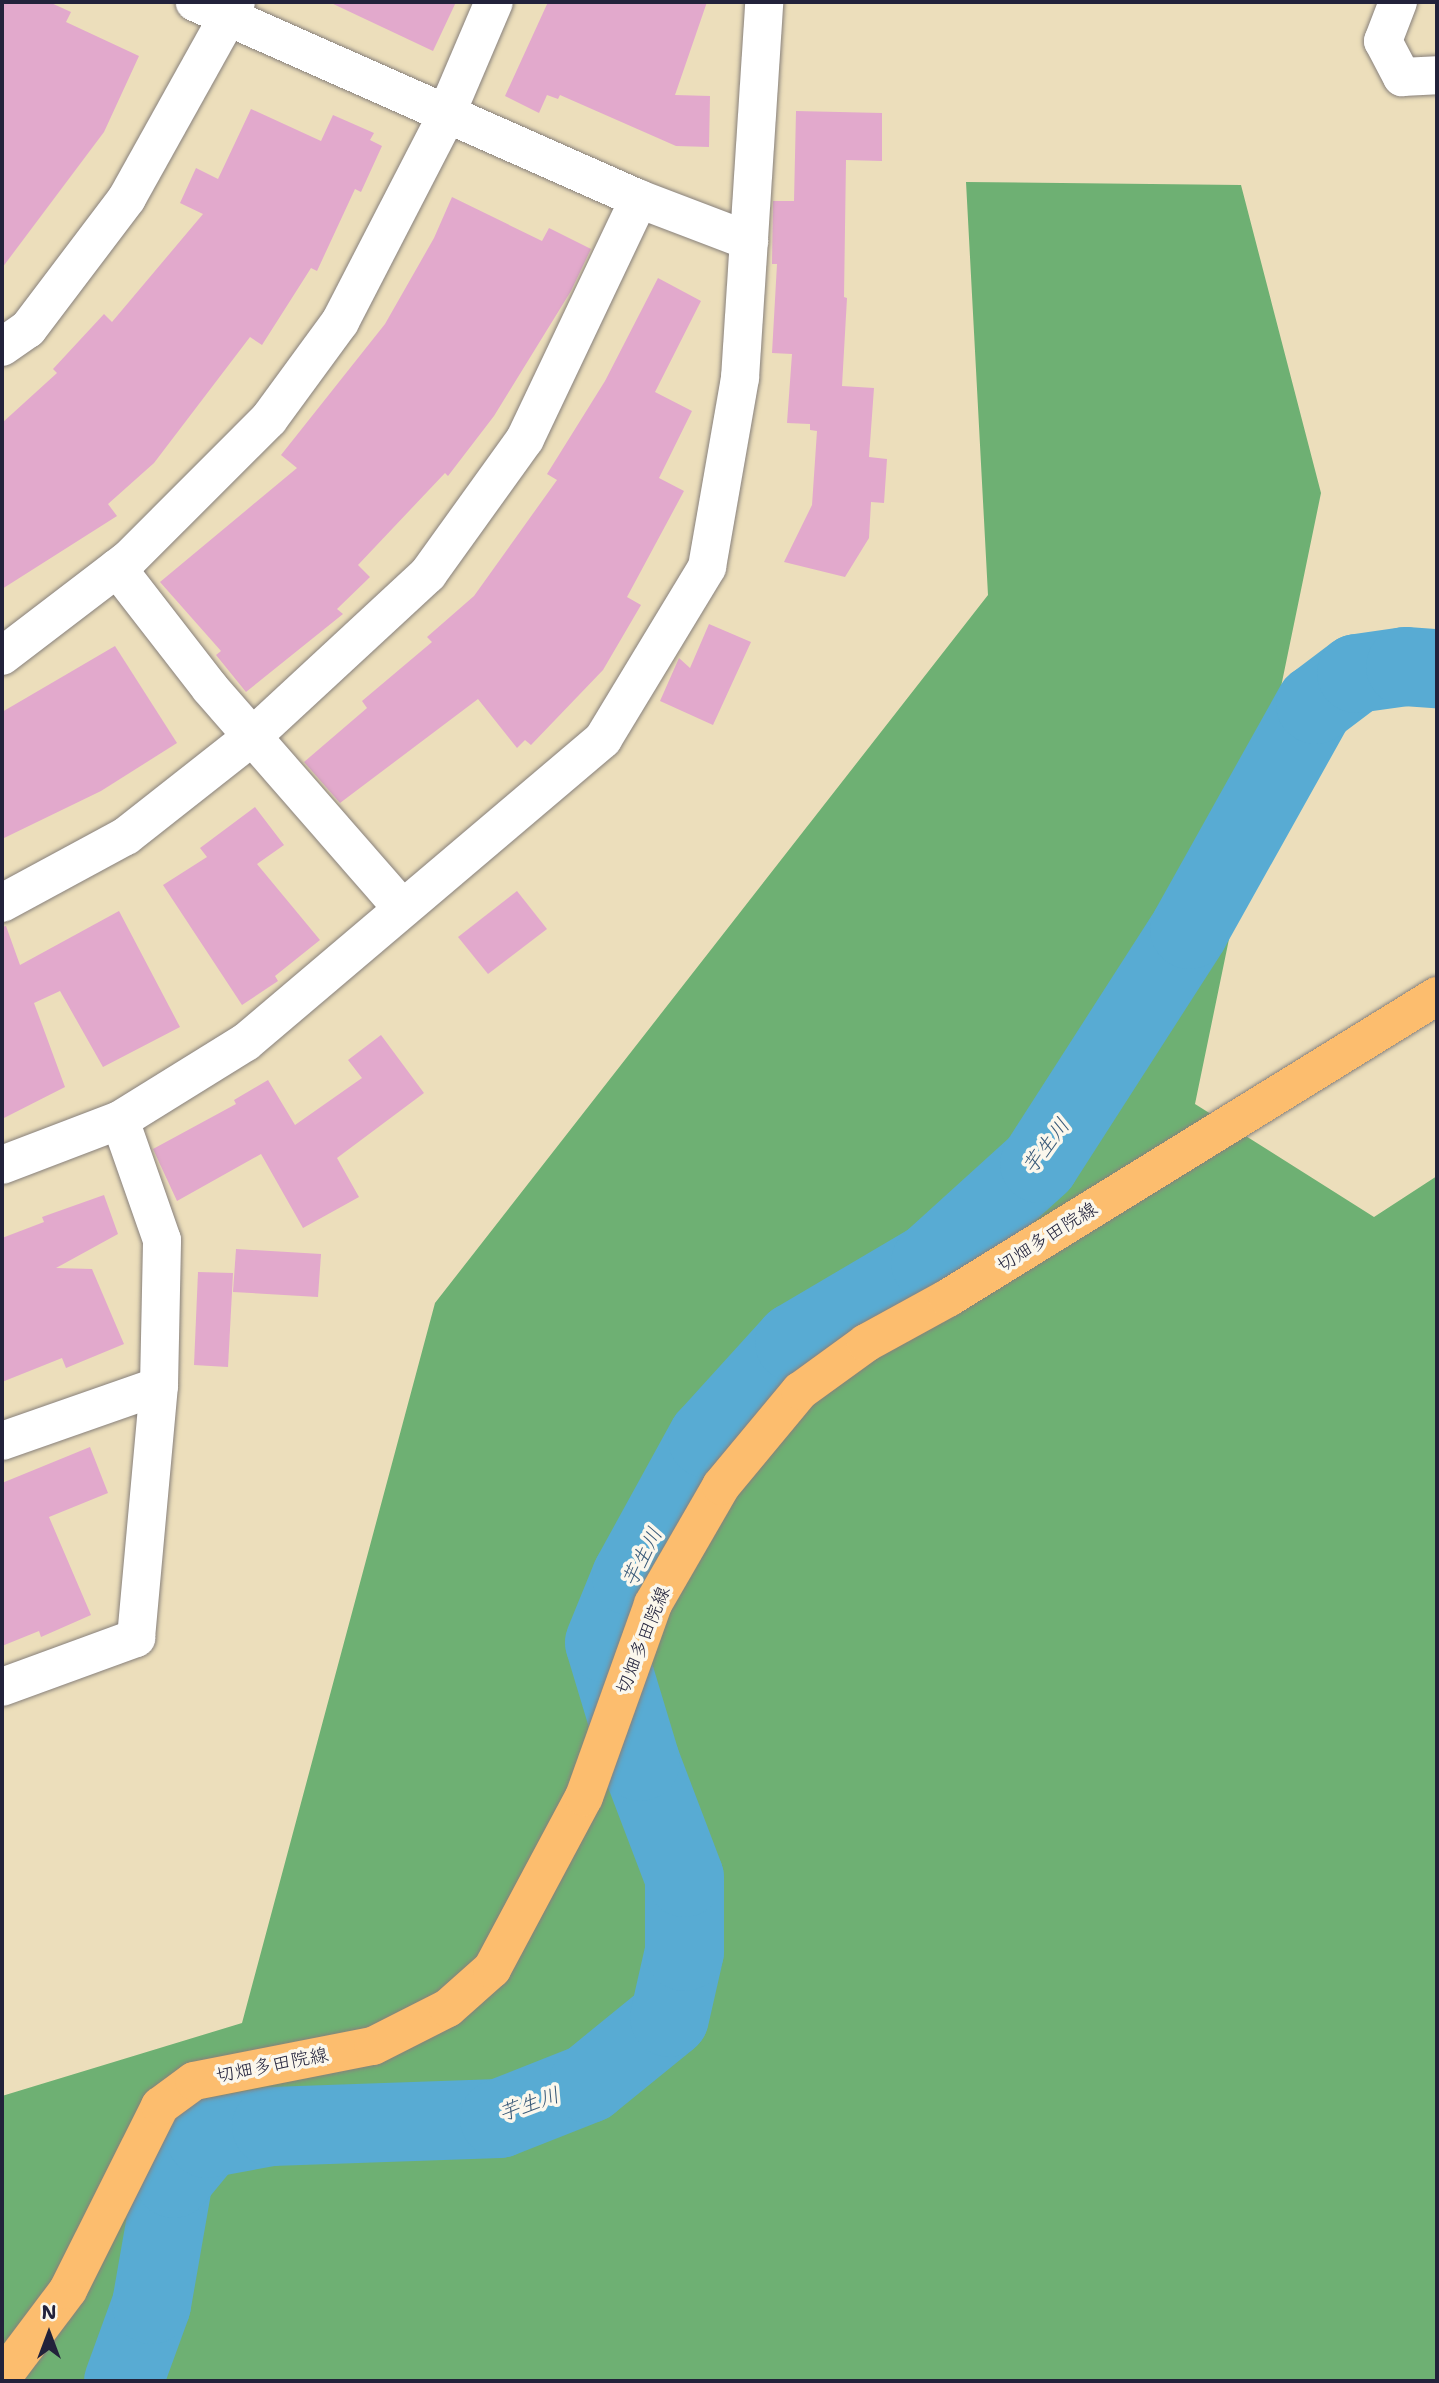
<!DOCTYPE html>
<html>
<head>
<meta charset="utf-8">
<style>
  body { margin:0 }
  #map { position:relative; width:1439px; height:2383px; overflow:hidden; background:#ecdebb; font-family:"Shantell Sans","Klee One",sans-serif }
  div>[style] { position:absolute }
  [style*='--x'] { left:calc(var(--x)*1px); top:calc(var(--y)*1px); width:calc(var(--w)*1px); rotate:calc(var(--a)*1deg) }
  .forest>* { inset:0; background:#6eb073 }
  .river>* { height:79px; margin:-39.5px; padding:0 39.5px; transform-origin:39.5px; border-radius:39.5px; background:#58abd3 }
  .building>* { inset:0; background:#e2a9cc }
  .roads { filter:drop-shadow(0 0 2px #87807b) drop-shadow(0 0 2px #87807b) }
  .minor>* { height:38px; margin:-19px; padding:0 19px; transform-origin:19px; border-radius:19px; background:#fff }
  .major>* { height:38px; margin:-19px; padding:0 19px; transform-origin:19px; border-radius:19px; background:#fcbd6e }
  span { translate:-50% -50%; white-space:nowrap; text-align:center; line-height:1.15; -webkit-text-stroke:7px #fbf7ec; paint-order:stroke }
  .street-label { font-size:19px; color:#22223b }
  .water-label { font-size:21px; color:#385978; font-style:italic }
  .frame { position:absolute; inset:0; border:4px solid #22223b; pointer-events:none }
  .north { position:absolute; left:14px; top:2299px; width:70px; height:70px; -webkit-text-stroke:5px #fbf7ec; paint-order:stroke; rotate:0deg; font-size:19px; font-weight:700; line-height:28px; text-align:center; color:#22223b }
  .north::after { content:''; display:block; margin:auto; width:24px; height:32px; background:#22223b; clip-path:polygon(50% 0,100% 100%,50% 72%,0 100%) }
</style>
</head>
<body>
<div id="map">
  <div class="forest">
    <div style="clip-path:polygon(966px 182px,1241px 185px,1321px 493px,1195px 1104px,1374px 1217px,1437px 1176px,1437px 2381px,2px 2381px,2px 2096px,242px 2023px,435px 1303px,988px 595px)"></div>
  </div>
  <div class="river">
    <div style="--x:123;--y:2381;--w:82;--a:-70"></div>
    <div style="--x:151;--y:2304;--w:128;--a:-80.1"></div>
    <div style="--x:173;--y:2178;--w:52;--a:-50.5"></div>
    <div style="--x:206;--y:2138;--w:66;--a:-10.5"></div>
    <div style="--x:271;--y:2126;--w:228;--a:-2"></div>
    <div style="--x:499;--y:2118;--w:96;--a:-21.5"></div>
    <div style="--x:588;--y:2083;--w:104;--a:-39.2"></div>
    <div style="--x:669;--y:2017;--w:68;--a:-77.2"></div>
    <div style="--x:684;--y:1951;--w:74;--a:-90"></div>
    <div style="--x:684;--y:1877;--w:124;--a:-110.8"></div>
    <div style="--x:640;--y:1761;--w:124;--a:-106.8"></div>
    <div style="--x:604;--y:1642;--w:71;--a:-67.8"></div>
    <div style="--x:631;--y:1576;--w:158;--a:-61.2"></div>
    <div style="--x:707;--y:1438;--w:130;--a:-47.8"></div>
    <div style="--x:794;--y:1342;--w:158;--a:-30.5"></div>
    <div style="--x:930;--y:1262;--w:147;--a:-42.2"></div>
    <div style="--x:1039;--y:1163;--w:278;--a:-57.3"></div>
    <div style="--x:1189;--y:929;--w:258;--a:-60.8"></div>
    <div style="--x:1315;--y:704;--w:51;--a:-37.1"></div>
    <div style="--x:1356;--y:673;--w:49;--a:-8.1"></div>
    <div style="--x:1405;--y:666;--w:32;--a:4"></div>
  </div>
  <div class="building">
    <div style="clip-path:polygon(2px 2px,49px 2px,71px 12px,66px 22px,139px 56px,104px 132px,2px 268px)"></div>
    <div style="clip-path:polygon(329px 2px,456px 2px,433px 51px)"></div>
    <div style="clip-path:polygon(548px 2px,707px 2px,675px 95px,710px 96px,709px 147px,676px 146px,560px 95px,558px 99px,547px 95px,539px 113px,505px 96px)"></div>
    <div style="clip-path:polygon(251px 109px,321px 141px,333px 115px,374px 133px,370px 140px,382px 146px,361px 192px,355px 189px,317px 271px,311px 268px,262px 345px,250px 337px,154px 463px,108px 504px,117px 516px,2px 589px,2px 423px,57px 373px,53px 369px,104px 314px,112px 322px,203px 214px,180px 203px,196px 168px,218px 179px)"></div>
    <div style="clip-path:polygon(796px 111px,882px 113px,882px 161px,846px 160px,844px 297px,847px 298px,842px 386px,874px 388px,869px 457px,887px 459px,884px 503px,871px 502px,869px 538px,845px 577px,784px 562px,812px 505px,817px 431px,810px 430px,810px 424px,787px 423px,792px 354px,772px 353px,777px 264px,772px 264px,773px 201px,794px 201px)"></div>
    <div style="clip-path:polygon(452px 197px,542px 241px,549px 228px,591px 249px,571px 291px,494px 416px,448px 476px,445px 473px,358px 565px,370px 577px,337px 609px,343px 614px,246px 692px,216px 655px,221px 651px,160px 582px,297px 468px,281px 455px,385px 324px,434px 238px)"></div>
    <div style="clip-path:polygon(658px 278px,701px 301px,655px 392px,692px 411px,659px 478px,684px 491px,627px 597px,641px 605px,603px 670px,531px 745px,525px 740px,517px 748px,478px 699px,340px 803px,304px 762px,367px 708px,362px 701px,432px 642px,427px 637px,474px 596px,557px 480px,547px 474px,605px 381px)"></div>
    <div style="clip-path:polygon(709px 624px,751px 642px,713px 725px,660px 701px,679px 658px,690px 668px)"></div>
    <div style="clip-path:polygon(115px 646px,177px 743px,101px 791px,2px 839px,2px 712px)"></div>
    <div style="clip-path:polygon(255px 807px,284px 845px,257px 864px,320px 940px,275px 976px,278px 981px,242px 1005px,163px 885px,207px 857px,200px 848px)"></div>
    <div style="clip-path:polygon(517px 891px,547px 929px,488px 974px,458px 937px)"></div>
    <div style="clip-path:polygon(119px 911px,180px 1027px,103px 1067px,60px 991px,34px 1003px,65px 1087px,2px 1119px,2px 927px,6px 926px,20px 965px)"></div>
    <div style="clip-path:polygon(381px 1035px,424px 1093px,337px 1158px,359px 1197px,303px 1228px,261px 1154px,177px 1201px,153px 1149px,236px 1104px,234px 1100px,268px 1080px,295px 1125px,362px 1078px,348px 1060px)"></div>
    <div style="clip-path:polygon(104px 1195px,118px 1234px,56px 1268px,92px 1269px,124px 1344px,66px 1368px,62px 1358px,2px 1382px,2px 1238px,44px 1222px,42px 1217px)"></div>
    <div style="clip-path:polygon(236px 1249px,321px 1254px,318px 1297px,233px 1292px)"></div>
    <div style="clip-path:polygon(198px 1272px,233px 1273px,228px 1367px,194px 1365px)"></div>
    <div style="clip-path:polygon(90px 1447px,108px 1493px,49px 1517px,91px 1615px,41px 1637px,39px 1631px,2px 1646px,2px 1483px)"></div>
  </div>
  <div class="roads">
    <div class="minor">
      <div style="--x:1398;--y:2;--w:42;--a:111"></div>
      <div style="--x:1383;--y:41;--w:41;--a:62.2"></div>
      <div style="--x:1402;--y:77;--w:35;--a:-3"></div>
      <div style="--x:639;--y:199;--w:118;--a:20.9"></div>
      <div style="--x:2;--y:347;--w:32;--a:-35"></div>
      <div style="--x:28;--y:329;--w:164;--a:-52.9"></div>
      <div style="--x:127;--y:198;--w:224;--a:-60.9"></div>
      <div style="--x:117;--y:568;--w:152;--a:52.2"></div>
      <div style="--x:210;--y:688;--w:292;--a:48.9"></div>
      <div style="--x:2;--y:656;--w:160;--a:-37.4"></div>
      <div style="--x:129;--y:559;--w:198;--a:-45"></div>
      <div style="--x:269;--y:419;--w:120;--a:-53.8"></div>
      <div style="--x:340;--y:322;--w:220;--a:-62.7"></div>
      <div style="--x:441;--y:126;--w:135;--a:-66.9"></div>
      <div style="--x:2;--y:903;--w:141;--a:-28.4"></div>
      <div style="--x:126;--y:836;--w:160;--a:-38.2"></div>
      <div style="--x:252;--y:737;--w:240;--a:-42.8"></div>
      <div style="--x:428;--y:574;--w:166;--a:-54.3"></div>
      <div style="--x:525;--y:439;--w:266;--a:-64.6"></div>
      <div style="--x:639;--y:199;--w:486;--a:-156.1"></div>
      <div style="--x:2;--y:1165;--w:126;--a:-20.9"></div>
      <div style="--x:120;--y:1120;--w:148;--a:-31.8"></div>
      <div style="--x:246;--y:1042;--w:468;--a:-40.3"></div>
      <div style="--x:603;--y:739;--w:201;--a:-58.8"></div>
      <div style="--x:707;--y:567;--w:192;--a:-80.1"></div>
      <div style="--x:740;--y:378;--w:377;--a:-86.3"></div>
      <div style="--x:2;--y:1441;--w:166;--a:-19.3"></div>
      <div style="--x:2;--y:1687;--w:143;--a:-20.1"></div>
      <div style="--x:136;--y:1638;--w:253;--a:-84.8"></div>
      <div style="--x:159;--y:1386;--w:146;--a:-88.8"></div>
      <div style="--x:162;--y:1240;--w:127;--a:-109.3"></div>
    </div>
    <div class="major">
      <div style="--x:2;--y:2378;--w:110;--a:-53.1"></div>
      <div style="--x:68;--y:2290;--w:206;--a:-63.4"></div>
      <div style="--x:160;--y:2106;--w:42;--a:-36.3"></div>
      <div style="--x:194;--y:2081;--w:182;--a:-11.1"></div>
      <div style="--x:373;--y:2046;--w:84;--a:-26.9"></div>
      <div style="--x:448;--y:2008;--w:59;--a:-41.6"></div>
      <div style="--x:492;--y:1969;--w:195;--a:-61.9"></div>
      <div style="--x:584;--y:1797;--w:205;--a:-70.3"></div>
      <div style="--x:653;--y:1604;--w:136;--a:-60"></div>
      <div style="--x:721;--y:1486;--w:124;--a:-50.3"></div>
      <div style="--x:800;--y:1391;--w:82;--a:-36"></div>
      <div style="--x:866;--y:1343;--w:94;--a:-28.8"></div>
      <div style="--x:948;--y:1298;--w:575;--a:-31.7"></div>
    </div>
  </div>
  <div class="street-label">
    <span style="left:1047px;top:1237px;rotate:-32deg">切畑多田院線</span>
    <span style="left:643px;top:1640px;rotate:-68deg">切畑多田院線</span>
    <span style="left:272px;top:2065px;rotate:-11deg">切畑多田院線</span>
  </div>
  <div class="water-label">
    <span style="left:1046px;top:1146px;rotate:-53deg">芋生川</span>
    <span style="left:642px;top:1557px;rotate:-63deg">芋生川</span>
    <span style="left:529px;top:2104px;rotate:-19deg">芋生川</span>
  </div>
  <div class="frame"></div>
  <div class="north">N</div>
</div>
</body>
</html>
